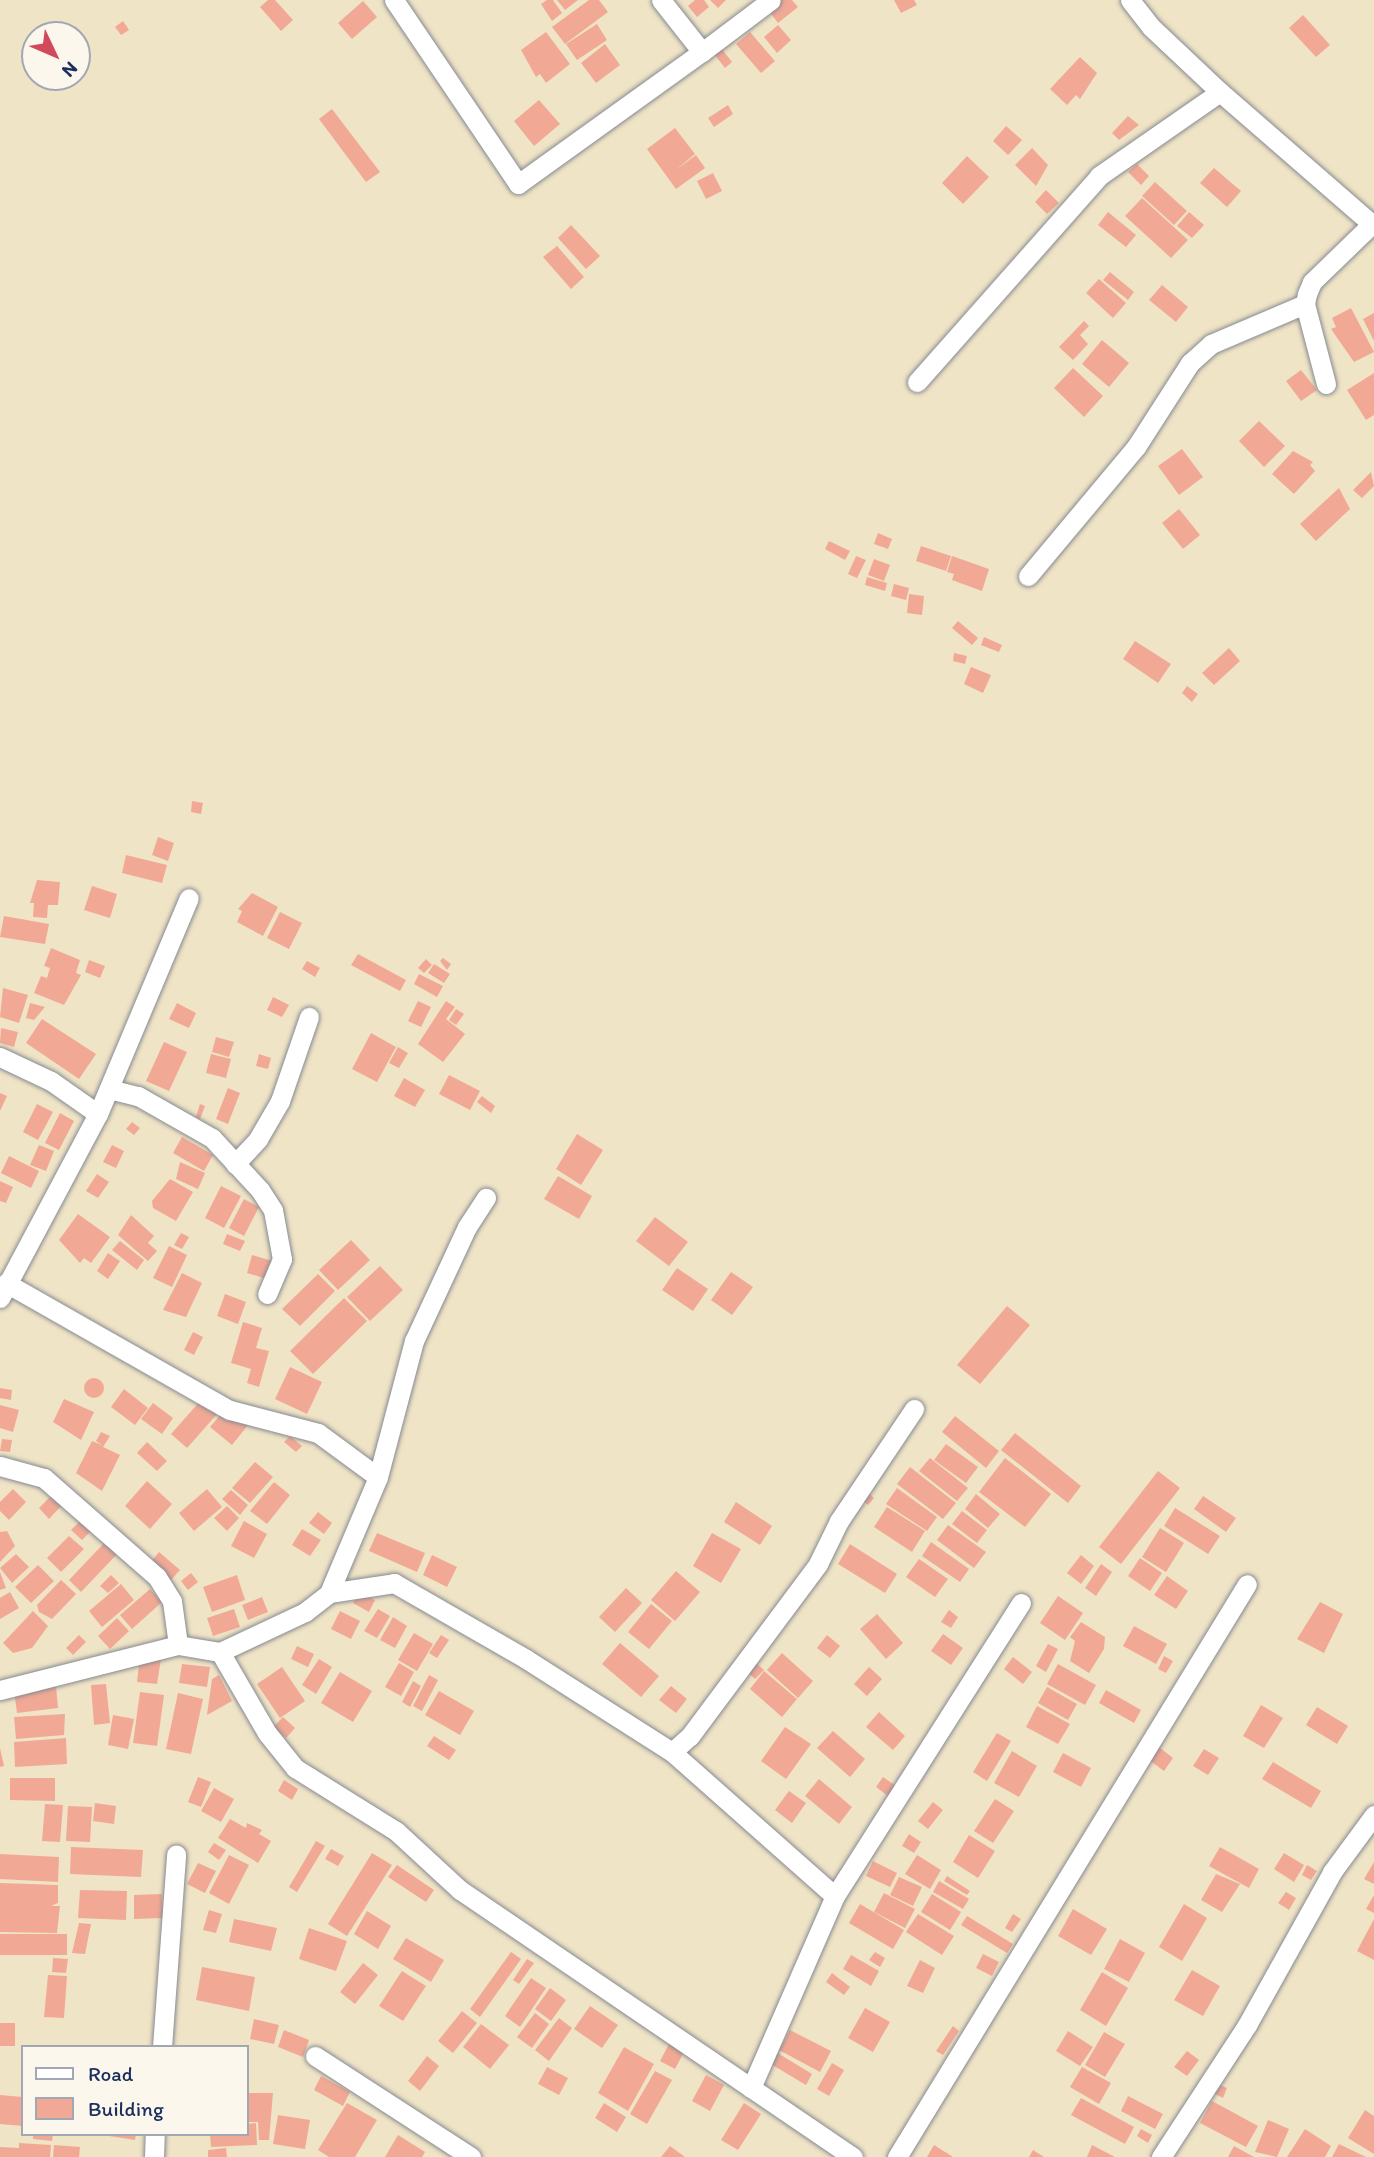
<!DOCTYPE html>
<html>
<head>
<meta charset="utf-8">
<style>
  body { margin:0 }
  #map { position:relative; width:1374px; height:2157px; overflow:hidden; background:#f0e4c6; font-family:Itim,sans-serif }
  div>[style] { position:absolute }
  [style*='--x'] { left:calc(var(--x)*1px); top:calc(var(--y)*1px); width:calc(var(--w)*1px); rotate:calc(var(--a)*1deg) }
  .building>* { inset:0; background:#f1a995 }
  .round { border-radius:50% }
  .roads { filter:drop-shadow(0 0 2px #868a92) drop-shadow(0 0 2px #868a92) }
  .street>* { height:19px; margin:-9.5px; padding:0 9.5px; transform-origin:9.5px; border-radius:9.5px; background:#fff }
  span { translate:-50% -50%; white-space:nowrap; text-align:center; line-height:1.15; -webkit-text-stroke:7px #fbf7ec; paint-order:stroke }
  .legend { position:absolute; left:21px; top:2045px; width:228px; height:91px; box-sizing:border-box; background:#fbf7ec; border:2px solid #a1a7b3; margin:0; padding:9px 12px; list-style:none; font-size:21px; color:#1b2f5e }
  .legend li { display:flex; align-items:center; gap:14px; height:35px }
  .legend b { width:35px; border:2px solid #a1a7b3 }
  .north { position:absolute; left:21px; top:21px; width:70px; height:70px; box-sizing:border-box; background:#fbf7ec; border:2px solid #a1a7b3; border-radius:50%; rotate:134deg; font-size:19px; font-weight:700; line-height:28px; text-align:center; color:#1b2f5e }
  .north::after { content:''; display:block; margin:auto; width:24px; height:32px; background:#d1495b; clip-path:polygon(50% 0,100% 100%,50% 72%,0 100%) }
</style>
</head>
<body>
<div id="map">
  <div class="building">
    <div style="clip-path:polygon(268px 0,275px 0,293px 20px,281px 31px,260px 7px)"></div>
    <div style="clip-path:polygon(547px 0,553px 0,562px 13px,552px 21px,541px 4px)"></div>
    <div style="clip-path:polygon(557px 0,578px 0,565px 10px)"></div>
    <div style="clip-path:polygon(589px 0,599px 0,608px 12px,565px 44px,552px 27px)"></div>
    <div style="clip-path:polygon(695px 0,704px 0,709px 7px,697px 17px,688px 6px)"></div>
    <div style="clip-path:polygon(710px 0,726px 0,718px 8px)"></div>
    <div style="clip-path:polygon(781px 0,792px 0,798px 7px,778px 23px,769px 11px)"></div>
    <div style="clip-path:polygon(894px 0,914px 0,917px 5px,901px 13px)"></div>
    <div style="clip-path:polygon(363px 1px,377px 17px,352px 39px,338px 23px)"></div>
    <div style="clip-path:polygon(1303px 15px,1330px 45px,1316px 57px,1289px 28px)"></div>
    <div style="clip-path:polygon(123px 21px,129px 30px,121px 35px,115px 27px)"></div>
    <div style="clip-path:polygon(597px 24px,607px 40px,577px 60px,566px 44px)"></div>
    <div style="clip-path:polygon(778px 25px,791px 40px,777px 53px,764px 37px)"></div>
    <div style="clip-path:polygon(546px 32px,570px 64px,546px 83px,540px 74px,536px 77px,521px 50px)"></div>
    <div style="clip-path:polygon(750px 32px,775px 61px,761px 73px,736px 44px)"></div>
    <div style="clip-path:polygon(605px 44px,620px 65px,596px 83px,581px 63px)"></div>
    <div style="clip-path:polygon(721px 48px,732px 62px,725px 68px,714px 54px)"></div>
    <div style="clip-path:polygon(1080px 57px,1097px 73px,1080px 99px,1076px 95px,1067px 105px,1050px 89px)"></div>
    <div style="clip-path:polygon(539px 100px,560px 124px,534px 146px,514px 121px)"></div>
    <div style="clip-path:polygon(728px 105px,733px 114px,714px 127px,708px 118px)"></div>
    <div style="clip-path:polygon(332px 109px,380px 172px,366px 182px,319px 119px)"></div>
    <div style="clip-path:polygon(1128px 116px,1139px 125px,1119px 140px,1112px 133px)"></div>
    <div style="clip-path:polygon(1006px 126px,1022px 140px,1008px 155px,993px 141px)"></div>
    <div style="clip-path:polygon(675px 128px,695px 154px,676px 170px,696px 155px,705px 168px,676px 189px,647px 149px)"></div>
    <div style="clip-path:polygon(1032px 148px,1048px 165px,1036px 186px,1015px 165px)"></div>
    <div style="clip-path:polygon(967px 156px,989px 177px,963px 204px,942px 183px)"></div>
    <div style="clip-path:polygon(1137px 164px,1149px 176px,1141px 185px,1128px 172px)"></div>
    <div style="clip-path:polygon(1214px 168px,1241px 191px,1227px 207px,1200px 183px)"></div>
    <div style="clip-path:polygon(713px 173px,722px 191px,706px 199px,697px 181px)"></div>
    <div style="clip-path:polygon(1155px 182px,1187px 211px,1174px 225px,1142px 196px)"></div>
    <div style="clip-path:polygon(1046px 190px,1059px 203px,1047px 214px,1035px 202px)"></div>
    <div style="clip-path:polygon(1142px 198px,1188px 240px,1171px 258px,1125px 216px)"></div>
    <div style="clip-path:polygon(1108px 212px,1136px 235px,1126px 247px,1098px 225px)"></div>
    <div style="clip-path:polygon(1189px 212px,1204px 225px,1192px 238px,1177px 226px)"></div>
    <div style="clip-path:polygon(571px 225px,600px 256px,586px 269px,558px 238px)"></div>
    <div style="clip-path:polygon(557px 246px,584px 277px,571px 289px,543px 257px)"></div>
    <div style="clip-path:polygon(1110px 272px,1134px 292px,1128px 300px,1103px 280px)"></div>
    <div style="clip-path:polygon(1099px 279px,1126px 303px,1113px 318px,1086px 293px)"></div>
    <div style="clip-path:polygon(1162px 285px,1188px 307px,1176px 322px,1149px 300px)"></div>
    <div style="clip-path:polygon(1351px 308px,1374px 352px,1354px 362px,1331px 329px,1336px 327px,1332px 318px)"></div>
    <div style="clip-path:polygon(1374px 313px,1374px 341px,1363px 319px)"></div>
    <div style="clip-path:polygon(1084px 321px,1089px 326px,1080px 335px,1088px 344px,1073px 360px,1059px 347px)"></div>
    <div style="clip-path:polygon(1102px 340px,1129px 363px,1109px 387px,1082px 364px)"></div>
    <div style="clip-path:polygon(1073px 368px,1103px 396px,1084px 417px,1054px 388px)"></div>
    <div style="clip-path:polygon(1301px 370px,1317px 390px,1301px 401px,1286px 381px)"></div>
    <div style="clip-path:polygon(1374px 373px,1374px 415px,1366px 420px,1347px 390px)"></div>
    <div style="clip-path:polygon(1259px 421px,1285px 446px,1264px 467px,1239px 441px)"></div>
    <div style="clip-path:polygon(1182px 449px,1203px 477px,1179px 495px,1158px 466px)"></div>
    <div style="clip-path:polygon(1293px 451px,1313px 462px,1310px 465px,1315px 471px,1294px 494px,1272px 474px)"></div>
    <div style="clip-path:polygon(1371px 472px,1374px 486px,1362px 498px,1353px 490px)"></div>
    <div style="clip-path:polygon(1339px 488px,1350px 509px,1316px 541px,1300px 524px)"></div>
    <div style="clip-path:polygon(1179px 509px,1200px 535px,1183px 549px,1162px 523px)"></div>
    <div style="clip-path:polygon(878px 533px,892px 539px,888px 549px,874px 544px)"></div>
    <div style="clip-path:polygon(829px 541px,850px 551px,845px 560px,825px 549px)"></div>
    <div style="clip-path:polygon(921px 546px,951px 556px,946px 571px,916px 561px)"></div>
    <div style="clip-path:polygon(856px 556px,866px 560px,857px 578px,848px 574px)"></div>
    <div style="clip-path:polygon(952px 556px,989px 569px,982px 591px,952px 580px,954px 574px,947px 572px)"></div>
    <div style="clip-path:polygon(874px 559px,890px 565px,884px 581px,868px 575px)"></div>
    <div style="clip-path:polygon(867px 577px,887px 583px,885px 591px,865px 585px)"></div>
    <div style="clip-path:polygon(894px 584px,909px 588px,906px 600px,891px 596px)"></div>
    <div style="clip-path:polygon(909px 594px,924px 596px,922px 615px,907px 613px)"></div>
    <div style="clip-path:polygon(958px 621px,978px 638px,972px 645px,952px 628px)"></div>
    <div style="clip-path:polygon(984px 637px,1002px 645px,999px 652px,981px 645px)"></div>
    <div style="clip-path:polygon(1135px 641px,1171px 664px,1158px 683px,1123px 659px)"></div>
    <div style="clip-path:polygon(1229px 648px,1240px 661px,1214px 685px,1202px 673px)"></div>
    <div style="clip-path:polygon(954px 653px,967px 656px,965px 664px,953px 661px)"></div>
    <div style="clip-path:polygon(971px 667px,991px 675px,983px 693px,964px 684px)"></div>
    <div style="clip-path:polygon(1187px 686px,1198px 694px,1192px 702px,1182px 693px)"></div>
    <div style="clip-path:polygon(192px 801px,203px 803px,201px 814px,191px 812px)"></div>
    <div style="clip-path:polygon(158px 837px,174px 843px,168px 861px,152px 855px)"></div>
    <div style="clip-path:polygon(126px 855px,167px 865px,162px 883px,122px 873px)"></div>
    <div style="clip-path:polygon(37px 880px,60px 882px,58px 905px,48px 905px,47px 918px,33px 917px,34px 903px,30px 903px)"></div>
    <div style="clip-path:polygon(92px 886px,117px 894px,110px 918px,84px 910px)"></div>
    <div style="clip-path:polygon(252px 893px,278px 907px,263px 936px,237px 922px,242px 911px,238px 909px)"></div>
    <div style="clip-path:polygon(280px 912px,302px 923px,289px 949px,267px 938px)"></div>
    <div style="clip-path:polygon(4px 916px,49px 924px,45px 944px,0 937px)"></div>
    <div style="clip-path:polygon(51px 948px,80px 960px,76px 973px,81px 975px,64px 1005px,34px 993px,41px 976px,47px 978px,50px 968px,44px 966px)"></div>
    <div style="clip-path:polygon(358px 954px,406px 980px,400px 991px,351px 965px)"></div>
    <div style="clip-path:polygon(443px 958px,451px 964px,447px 970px,440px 961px)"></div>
    <div style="clip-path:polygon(426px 959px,432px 965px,424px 973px,418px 968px)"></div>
    <div style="clip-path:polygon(89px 960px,105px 966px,100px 978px,85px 972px)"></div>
    <div style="clip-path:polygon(307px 961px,320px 968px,315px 977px,302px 969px)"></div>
    <div style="clip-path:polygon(434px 964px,450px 974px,444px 983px,428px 973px)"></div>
    <div style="clip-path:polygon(419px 974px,443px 986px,437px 997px,414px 984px)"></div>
    <div style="clip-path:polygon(3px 988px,28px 995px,19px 1023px,0 1017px)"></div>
    <div style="clip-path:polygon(273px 997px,289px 1005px,282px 1017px,267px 1010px)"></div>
    <div style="clip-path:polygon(418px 1001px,431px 1007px,421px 1027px,408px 1021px)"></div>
    <div style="clip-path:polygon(446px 1001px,455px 1007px,446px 1019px,465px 1034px,443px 1062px,418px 1044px)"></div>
    <div style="clip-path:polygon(30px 1003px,45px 1007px,34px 1020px,26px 1018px)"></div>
    <div style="clip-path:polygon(177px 1003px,196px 1013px,189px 1028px,169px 1019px)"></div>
    <div style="clip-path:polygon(456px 1009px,464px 1014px,456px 1025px,449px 1020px)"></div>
    <div style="clip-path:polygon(42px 1019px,96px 1054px,79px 1079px,26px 1043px)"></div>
    <div style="clip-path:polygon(1px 1028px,18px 1032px,14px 1047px,0 1043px)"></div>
    <div style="clip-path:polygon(371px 1033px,396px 1047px,377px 1082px,352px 1069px)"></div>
    <div style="clip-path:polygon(216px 1037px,234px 1042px,229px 1057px,212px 1052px)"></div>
    <div style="clip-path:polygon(164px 1042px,187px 1052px,169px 1091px,146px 1081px)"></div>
    <div style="clip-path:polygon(398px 1047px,408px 1053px,399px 1068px,389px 1063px)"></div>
    <div style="clip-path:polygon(211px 1054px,231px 1059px,226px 1078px,206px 1073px)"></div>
    <div style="clip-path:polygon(259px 1054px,271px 1058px,268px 1069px,256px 1066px)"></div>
    <div style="clip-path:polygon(449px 1075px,480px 1091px,470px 1110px,439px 1094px)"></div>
    <div style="clip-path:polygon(404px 1078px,425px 1090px,415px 1107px,394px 1096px)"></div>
    <div style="clip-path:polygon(228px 1088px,240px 1093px,228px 1124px,216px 1119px)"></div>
    <div style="clip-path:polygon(0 1093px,7px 1096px,0 1111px)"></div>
    <div style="clip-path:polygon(482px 1096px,495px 1106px,491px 1113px,477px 1102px)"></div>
    <div style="clip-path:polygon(37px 1104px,53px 1112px,38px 1140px,23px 1132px)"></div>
    <div style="clip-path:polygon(200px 1104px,205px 1106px,200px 1119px,196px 1117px)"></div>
    <div style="clip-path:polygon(60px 1113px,74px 1121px,59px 1150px,45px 1143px)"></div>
    <div style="clip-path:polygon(132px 1122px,140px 1128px,134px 1135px,126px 1129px)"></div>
    <div style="clip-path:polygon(577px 1134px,603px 1150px,581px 1185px,556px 1169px)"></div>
    <div style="clip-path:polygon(182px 1137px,213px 1155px,204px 1171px,173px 1153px)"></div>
    <div style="clip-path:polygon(39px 1145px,54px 1151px,46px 1171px,30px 1165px)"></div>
    <div style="clip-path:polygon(112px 1145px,124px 1151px,116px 1168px,103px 1162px)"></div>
    <div style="clip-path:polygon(9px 1156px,39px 1171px,31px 1188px,1px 1173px)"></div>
    <div style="clip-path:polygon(180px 1162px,205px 1173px,198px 1189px,176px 1179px)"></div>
    <div style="clip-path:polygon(97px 1174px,109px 1182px,98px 1198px,86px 1191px)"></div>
    <div style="clip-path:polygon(558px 1176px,592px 1196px,579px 1219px,544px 1199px)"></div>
    <div style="clip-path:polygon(170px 1179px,193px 1192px,176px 1221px,153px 1208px,152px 1201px)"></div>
    <div style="clip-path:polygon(0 1181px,13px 1187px,6px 1203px,0 1201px)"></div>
    <div style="clip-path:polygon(221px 1186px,241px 1196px,224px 1228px,205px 1218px)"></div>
    <div style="clip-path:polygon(244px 1199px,259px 1207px,244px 1236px,229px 1228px)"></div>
    <div style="clip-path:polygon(78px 1214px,110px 1237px,91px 1263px,84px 1258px,80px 1263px,59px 1240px)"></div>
    <div style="clip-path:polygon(131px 1215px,154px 1236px,148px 1243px,157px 1251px,148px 1261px,118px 1235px)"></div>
    <div style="clip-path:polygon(655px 1217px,688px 1242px,669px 1266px,636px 1241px)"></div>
    <div style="clip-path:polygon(181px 1233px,189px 1237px,182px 1249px,174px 1245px)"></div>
    <div style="clip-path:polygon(227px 1234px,245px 1241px,240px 1251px,223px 1244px)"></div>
    <div style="clip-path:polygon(351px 1240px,370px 1260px,338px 1290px,319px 1270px)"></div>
    <div style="clip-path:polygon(120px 1241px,144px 1260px,137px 1270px,112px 1250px)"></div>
    <div style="clip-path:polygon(169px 1246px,187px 1255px,172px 1287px,153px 1278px)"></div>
    <div style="clip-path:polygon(108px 1253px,120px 1261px,108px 1279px,97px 1271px)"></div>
    <div style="clip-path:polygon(252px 1255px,272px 1261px,267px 1279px,247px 1273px)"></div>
    <div style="clip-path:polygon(380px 1266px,403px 1290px,370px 1321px,347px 1297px)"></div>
    <div style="clip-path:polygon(677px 1268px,708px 1289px,693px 1311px,662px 1290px)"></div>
    <div style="clip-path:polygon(731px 1272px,753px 1287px,732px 1315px,711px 1300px)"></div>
    <div style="clip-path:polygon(182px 1273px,202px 1283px,186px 1317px,163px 1310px)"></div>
    <div style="clip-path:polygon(318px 1274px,335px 1291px,300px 1326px,282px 1309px)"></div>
    <div style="clip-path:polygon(225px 1294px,246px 1302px,238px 1324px,217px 1316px)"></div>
    <div style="clip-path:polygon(344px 1298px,367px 1321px,313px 1374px,290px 1351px)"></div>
    <div style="clip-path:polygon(1007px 1306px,1030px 1325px,980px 1384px,957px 1365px)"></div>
    <div style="clip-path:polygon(243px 1322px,262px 1328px,256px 1348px,269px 1351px,259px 1387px,247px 1383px,251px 1369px,231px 1363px)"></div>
    <div style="clip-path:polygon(193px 1332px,203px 1337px,194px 1355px,184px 1350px)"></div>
    <div style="clip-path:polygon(290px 1367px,322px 1382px,307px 1414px,275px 1399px)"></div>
    <div class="round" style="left:84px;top:1378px;width:20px;height:20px"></div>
    <div style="clip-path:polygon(0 1388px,12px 1390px,11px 1400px,0 1398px)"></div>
    <div style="clip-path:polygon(124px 1389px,148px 1408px,135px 1425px,111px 1407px)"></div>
    <div style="clip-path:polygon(64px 1399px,94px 1412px,81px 1440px,53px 1422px)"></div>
    <div style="clip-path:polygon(202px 1399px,218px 1413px,187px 1448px,171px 1434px)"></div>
    <div style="clip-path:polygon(153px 1403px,173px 1418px,162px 1434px,141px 1419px)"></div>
    <div style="clip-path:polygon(0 1405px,19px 1410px,13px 1432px,0 1428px)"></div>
    <div style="clip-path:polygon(227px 1407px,248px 1425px,232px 1445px,210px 1427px)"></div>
    <div style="clip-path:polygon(955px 1416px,999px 1451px,986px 1468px,942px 1432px)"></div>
    <div style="clip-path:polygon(101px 1432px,110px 1436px,103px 1447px,120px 1455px,102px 1491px,76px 1473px,92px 1441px,102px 1445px,96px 1441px)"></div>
    <div style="clip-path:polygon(1015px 1433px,1081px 1486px,1068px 1503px,1001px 1450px)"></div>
    <div style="clip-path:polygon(290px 1436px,302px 1446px,296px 1452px,284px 1442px)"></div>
    <div style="clip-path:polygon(2px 1439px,12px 1440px,10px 1452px,0 1451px)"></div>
    <div style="clip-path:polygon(147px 1442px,167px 1461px,157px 1471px,137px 1453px)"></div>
    <div style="clip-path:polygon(946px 1444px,978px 1467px,966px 1483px,934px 1460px)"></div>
    <div style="clip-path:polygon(930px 1458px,968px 1488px,957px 1501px,919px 1471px)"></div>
    <div style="clip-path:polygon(1005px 1458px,1051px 1494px,1025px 1527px,979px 1492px)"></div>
    <div style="clip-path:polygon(255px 1462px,273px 1477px,250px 1503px,232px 1488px)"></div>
    <div style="clip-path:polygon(910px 1467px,956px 1503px,943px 1519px,897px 1484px)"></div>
    <div style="clip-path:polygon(1158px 1471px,1180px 1488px,1121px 1564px,1099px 1547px)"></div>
    <div style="clip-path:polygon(147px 1481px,172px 1504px,150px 1529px,125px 1506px)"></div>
    <div style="clip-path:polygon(274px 1482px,290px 1495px,267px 1524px,250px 1511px)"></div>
    <div style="clip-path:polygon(863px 1488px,874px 1498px,868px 1505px,857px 1496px)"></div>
    <div style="clip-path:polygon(897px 1488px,937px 1517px,927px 1531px,886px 1504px)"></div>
    <div style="clip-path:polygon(13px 1489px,26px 1502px,9px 1520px,0 1511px,0 1502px)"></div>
    <div style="clip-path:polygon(207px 1489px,222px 1507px,194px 1531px,179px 1513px)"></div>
    <div style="clip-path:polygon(231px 1490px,248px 1505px,240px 1515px,222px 1499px)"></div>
    <div style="clip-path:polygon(54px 1493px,64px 1503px,49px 1519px,39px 1508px)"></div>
    <div style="clip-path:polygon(976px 1494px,1000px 1514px,988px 1528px,965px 1509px)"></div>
    <div style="clip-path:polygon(1203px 1496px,1236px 1518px,1226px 1532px,1194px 1509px)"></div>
    <div style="clip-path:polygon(736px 1502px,772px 1526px,760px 1545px,724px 1522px)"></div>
    <div style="clip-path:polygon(227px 1506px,239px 1518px,227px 1531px,214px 1518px)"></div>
    <div style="clip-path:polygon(887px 1507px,925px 1531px,912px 1552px,874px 1527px)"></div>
    <div style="clip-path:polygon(1175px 1508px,1220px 1536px,1208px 1554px,1164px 1526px)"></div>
    <div style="clip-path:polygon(962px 1511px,987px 1530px,977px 1543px,952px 1524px)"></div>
    <div style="clip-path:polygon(318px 1512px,332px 1523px,324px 1534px,309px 1523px)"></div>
    <div style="clip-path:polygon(81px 1520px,92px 1530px,82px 1540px,71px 1530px)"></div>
    <div style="clip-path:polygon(244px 1521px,267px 1534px,254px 1558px,231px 1546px)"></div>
    <div style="clip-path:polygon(948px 1525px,986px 1552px,974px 1568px,937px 1540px)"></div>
    <div style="clip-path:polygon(1160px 1528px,1184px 1543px,1166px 1572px,1142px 1557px)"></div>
    <div style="clip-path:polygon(302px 1529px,321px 1540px,310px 1556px,292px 1545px)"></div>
    <div style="clip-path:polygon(7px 1531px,15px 1546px,0 1562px,0 1532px)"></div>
    <div style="clip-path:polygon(377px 1533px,425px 1553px,417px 1572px,369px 1551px)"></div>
    <div style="clip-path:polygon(712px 1533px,741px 1549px,721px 1583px,693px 1566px)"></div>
    <div style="clip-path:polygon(69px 1536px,84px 1549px,61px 1572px,47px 1558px)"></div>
    <div style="clip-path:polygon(108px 1539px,120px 1551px,81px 1592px,69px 1580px)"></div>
    <div style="clip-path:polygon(931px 1542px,969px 1569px,960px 1582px,922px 1556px)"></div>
    <div style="clip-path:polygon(850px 1544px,897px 1574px,885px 1593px,838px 1564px)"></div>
    <div style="clip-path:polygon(159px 1552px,180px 1570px,171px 1580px,150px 1563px)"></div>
    <div style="clip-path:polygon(16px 1554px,29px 1567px,12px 1583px,0 1568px)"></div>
    <div style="clip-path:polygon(432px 1555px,457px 1567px,447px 1587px,423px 1575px)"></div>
    <div style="clip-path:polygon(1081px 1555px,1094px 1566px,1081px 1584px,1067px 1573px)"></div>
    <div style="clip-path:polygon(1140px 1558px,1162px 1573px,1150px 1591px,1128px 1576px)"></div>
    <div style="clip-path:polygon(919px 1559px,948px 1579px,935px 1597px,906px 1577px)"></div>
    <div style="clip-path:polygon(1101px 1564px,1112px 1572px,1096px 1596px,1085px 1588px)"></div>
    <div style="clip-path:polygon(38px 1565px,54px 1581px,31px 1603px,15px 1587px)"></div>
    <div style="clip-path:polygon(676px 1571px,700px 1592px,675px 1621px,651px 1600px)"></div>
    <div style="clip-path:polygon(0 1572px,6px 1588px,0 1590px)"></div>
    <div style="clip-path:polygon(191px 1573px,198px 1582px,188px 1590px,181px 1581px)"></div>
    <div style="clip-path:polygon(111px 1575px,119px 1583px,108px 1593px,100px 1586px)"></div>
    <div style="clip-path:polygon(237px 1575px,245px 1600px,212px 1612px,203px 1587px)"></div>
    <div style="clip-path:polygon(1167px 1576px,1188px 1591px,1176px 1609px,1154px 1595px)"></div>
    <div style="clip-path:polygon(61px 1580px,76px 1594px,52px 1619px,39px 1612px,37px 1605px)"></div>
    <div style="clip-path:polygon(121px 1584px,134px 1600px,102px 1627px,89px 1611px)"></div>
    <div style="clip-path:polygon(626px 1588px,642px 1603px,615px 1632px,599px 1617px)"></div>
    <div style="clip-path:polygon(150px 1589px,162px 1602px,132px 1629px,120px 1615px)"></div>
    <div style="clip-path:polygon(359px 1591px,375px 1600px,369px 1612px,353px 1603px)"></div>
    <div style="clip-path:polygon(10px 1592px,19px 1608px,0 1619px,0 1598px)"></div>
    <div style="clip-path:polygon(1058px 1596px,1083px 1613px,1065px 1640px,1040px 1623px)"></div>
    <div style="clip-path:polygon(262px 1597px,268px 1612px,248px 1620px,242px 1605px)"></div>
    <div style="clip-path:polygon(1320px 1602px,1343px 1614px,1324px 1653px,1297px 1639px)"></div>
    <div style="clip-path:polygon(651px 1604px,672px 1621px,649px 1649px,628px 1632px)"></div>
    <div style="clip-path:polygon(234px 1609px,240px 1627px,213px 1636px,207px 1618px)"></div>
    <div style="clip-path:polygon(378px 1609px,390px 1616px,377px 1638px,364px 1631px)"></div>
    <div style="clip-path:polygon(949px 1610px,958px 1617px,951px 1628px,941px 1622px)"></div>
    <div style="clip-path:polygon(33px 1611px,48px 1626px,32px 1648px,13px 1653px,3px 1643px)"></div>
    <div style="clip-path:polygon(340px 1611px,360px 1621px,351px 1639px,331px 1629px)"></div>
    <div style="clip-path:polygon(877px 1614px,903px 1643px,886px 1659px,860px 1629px)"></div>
    <div style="clip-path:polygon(393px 1617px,407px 1626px,395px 1648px,380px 1640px)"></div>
    <div style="clip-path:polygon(117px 1618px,129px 1631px,110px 1649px,98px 1636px)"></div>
    <div style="clip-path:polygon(1081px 1622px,1105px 1637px,1104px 1649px,1089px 1673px,1070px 1661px,1075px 1641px,1070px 1637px)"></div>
    <div style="clip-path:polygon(1134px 1626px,1167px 1644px,1156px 1664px,1123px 1646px)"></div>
    <div style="clip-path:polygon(414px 1633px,433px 1644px,417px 1671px,398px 1660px)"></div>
    <div style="clip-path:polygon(943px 1634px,963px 1648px,951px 1665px,931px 1651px)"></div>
    <div style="clip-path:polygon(79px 1635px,86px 1642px,73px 1655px,66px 1648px)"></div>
    <div style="clip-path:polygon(441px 1635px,449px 1640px,437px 1658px,429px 1653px)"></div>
    <div style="clip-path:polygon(827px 1635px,840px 1646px,830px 1658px,817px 1648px)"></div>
    <div style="clip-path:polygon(620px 1643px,659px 1676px,641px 1697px,602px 1664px)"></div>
    <div style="clip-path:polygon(1048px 1644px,1058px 1649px,1046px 1672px,1036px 1666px)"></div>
    <div style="clip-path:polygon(297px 1646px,314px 1654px,308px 1667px,291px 1659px)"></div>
    <div style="clip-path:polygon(782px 1653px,813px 1681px,798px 1698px,767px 1670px)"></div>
    <div style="clip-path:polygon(140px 1656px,161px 1659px,157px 1684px,137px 1682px)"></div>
    <div style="clip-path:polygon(1164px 1656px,1173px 1661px,1166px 1673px,1158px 1669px)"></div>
    <div style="clip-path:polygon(1013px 1657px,1032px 1672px,1023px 1684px,1004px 1669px)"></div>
    <div style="clip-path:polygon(319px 1659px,332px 1667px,316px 1694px,302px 1685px)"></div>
    <div style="clip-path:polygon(755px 1662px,764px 1670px,755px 1679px,746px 1671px)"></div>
    <div style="clip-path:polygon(399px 1663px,414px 1672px,401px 1696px,385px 1687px)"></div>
    <div style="clip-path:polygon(182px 1664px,210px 1667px,207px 1687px,179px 1683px)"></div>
    <div style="clip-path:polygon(1058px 1664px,1096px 1685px,1085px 1705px,1047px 1684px)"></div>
    <div style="clip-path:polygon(282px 1667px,305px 1701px,280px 1718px,257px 1684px)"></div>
    <div style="clip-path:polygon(869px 1667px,882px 1679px,867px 1696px,854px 1684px)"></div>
    <div style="clip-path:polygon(764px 1671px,797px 1699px,782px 1717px,750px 1689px)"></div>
    <div style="clip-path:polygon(340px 1672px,372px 1691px,353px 1722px,321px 1703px)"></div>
    <div style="clip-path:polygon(219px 1675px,232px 1701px,207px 1715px,212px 1679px)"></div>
    <div style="clip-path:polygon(429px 1675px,438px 1680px,422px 1711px,413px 1706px)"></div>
    <div style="clip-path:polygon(413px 1681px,421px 1686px,410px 1707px,402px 1702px)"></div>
    <div style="clip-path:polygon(106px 1684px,110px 1723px,94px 1725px,91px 1685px)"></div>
    <div style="clip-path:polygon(56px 1686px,58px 1708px,17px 1713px,14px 1691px)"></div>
    <div style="clip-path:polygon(671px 1686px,687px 1699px,676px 1713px,659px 1700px)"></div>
    <div style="clip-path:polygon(1047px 1687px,1077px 1704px,1068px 1720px,1038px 1703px)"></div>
    <div style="clip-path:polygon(1106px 1690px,1141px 1710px,1134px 1723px,1099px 1703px)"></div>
    <div style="clip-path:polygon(439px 1691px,474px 1711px,460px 1735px,425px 1715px)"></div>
    <div style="clip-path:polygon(140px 1692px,164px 1695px,157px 1746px,133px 1743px)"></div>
    <div style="clip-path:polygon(178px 1693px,203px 1699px,191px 1754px,166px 1749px)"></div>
    <div style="clip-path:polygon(1261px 1705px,1283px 1718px,1264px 1748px,1243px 1736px)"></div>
    <div style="clip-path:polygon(1037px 1706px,1070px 1724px,1058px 1744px,1026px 1727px)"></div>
    <div style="clip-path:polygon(1317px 1707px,1348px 1726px,1337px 1744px,1306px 1725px)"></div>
    <div style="clip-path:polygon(879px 1712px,905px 1736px,893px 1750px,866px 1727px)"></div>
    <div style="clip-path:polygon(65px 1714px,64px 1735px,16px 1739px,14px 1717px)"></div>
    <div style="clip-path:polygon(113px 1715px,134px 1719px,128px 1749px,108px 1745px)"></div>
    <div style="clip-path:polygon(283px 1717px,295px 1728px,286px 1738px,273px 1727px)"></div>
    <div style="clip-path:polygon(785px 1727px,811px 1744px,786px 1779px,761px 1761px)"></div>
    <div style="clip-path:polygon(833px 1731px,865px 1759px,850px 1777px,817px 1748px)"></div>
    <div style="clip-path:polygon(997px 1733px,1011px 1741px,987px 1781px,973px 1772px)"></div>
    <div style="clip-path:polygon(434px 1736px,456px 1750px,449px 1760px,427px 1746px)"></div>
    <div style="clip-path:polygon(66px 1738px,67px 1764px,15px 1767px,14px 1742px)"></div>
    <div style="clip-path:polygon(1159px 1747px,1173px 1758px,1164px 1771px,1149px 1760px)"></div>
    <div style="clip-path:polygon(0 1748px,4px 1766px,0 1767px)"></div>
    <div style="clip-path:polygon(1204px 1749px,1219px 1758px,1208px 1775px,1193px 1766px)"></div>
    <div style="clip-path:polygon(1012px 1751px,1037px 1766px,1019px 1797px,994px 1783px)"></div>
    <div style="clip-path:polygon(1063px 1753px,1091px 1768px,1081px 1787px,1053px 1772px)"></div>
    <div style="clip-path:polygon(1273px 1762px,1321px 1791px,1311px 1808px,1262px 1779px)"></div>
    <div style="clip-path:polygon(198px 1777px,211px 1782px,201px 1807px,188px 1802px)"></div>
    <div style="clip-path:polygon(883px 1777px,896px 1786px,888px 1796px,876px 1787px)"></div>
    <div style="clip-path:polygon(10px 1778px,55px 1778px,55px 1801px,10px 1800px)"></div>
    <div style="clip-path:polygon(819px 1779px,852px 1807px,839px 1824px,805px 1796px)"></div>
    <div style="clip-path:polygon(284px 1780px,298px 1789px,292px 1800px,278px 1791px)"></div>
    <div style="clip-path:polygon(214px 1788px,234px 1799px,221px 1822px,201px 1811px)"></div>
    <div style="clip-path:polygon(789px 1791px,806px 1803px,792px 1823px,775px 1810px)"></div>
    <div style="clip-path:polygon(995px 1799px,1014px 1811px,993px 1843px,974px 1831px)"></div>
    <div style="clip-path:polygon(933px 1802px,943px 1810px,928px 1829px,918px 1821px)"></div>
    <div style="clip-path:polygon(95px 1803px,116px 1806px,114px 1824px,93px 1821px)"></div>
    <div style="clip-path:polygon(45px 1804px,63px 1805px,60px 1842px,42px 1841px)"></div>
    <div style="clip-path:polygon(68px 1806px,92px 1807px,90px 1842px,66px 1841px)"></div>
    <div style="clip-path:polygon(230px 1819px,246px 1828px,247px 1823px,262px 1830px,259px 1834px,271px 1841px,258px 1863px,218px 1838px)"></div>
    <div style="clip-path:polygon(909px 1834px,921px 1842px,914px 1853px,902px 1846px)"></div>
    <div style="clip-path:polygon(969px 1835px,995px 1851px,978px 1878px,953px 1862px)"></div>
    <div style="clip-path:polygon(316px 1841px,325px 1846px,297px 1892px,289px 1887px)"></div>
    <div style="clip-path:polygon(214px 1843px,226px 1850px,219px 1860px,208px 1852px)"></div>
    <div style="clip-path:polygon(71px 1847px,143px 1850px,141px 1877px,70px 1874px)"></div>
    <div style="clip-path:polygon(1220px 1847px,1259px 1869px,1249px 1888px,1209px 1866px)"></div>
    <div style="clip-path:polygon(331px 1849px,344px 1856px,338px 1866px,325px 1859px)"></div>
    <div style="clip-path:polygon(372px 1853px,392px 1865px,347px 1936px,328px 1924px)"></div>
    <div style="clip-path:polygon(1284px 1853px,1304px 1865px,1294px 1882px,1274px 1869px)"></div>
    <div style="clip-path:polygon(0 1854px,59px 1857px,58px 1882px,0 1879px)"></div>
    <div style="clip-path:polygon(229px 1855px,249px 1865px,229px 1904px,209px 1893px)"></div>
    <div style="clip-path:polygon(917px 1855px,941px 1870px,930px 1889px,905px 1874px)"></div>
    <div style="clip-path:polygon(873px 1861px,897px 1873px,890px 1887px,866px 1876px)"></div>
    <div style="clip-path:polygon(1374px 1862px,1374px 1884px,1364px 1879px)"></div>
    <div style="clip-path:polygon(198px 1863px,216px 1871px,205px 1893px,187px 1884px)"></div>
    <div style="clip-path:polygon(397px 1865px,434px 1890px,426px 1902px,388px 1877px)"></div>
    <div style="clip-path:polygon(1307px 1865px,1317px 1871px,1311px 1880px,1302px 1875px)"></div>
    <div style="clip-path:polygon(1216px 1874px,1240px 1884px,1222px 1912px,1201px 1900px)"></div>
    <div style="clip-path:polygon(947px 1876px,970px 1891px,967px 1895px,944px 1881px)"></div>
    <div style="clip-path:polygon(899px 1877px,922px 1887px,913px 1906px,890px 1895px)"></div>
    <div style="clip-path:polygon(939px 1881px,969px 1899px,963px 1909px,933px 1892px)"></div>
    <div style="clip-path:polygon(0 1883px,58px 1885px,58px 1903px,51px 1906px,60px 1906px,57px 1933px,0 1932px)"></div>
    <div style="clip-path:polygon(80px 1890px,127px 1891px,126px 1920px,78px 1918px)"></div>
    <div style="clip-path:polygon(1286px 1892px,1296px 1898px,1289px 1910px,1278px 1903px)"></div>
    <div style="clip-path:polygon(884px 1893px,915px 1909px,905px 1928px,874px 1912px)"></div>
    <div style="clip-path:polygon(162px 1894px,163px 1918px,134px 1919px,134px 1895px)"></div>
    <div style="clip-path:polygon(932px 1894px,961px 1912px,950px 1930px,921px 1912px)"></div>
    <div style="clip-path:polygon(1374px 1895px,1374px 1913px,1366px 1909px)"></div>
    <div style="clip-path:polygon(860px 1904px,904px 1930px,893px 1949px,849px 1923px)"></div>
    <div style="clip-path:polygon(1184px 1904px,1207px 1918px,1182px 1961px,1159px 1947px)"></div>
    <div style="clip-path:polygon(1073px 1909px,1107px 1929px,1091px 1955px,1058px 1936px)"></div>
    <div style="clip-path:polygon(209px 1910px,222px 1914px,216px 1933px,203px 1930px)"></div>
    <div style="clip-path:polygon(367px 1911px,391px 1926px,378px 1949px,354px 1934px)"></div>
    <div style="clip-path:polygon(918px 1914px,954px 1936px,942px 1955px,906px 1932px)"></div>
    <div style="clip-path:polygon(1013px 1914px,1021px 1919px,1012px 1932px,1005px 1928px)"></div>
    <div style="clip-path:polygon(967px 1916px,1013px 1944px,1007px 1953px,961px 1925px)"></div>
    <div style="clip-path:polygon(234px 1919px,277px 1928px,271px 1951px,229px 1942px)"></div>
    <div style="clip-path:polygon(1374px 1919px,1374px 1960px,1357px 1951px)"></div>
    <div style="clip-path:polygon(79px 1923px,91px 1924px,85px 1954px,72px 1953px)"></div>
    <div style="clip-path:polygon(309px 1928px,347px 1941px,336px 1971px,299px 1959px)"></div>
    <div style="clip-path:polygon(0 1934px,67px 1934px,67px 1955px,0 1955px)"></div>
    <div style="clip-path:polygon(406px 1938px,444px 1960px,431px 1982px,393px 1959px)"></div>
    <div style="clip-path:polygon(1120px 1939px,1145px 1953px,1129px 1982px,1104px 1969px)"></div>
    <div style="clip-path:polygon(511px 1952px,521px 1959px,480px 2017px,470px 2009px)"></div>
    <div style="clip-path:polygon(875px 1952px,885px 1958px,880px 1967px,869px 1960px)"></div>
    <div style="clip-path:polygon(983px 1954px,999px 1962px,992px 1976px,976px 1968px)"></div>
    <div style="clip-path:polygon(851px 1955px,879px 1971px,871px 1986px,843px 1969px)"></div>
    <div style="clip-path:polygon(53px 1958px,68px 1959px,66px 1973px,52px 1972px)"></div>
    <div style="clip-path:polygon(527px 1959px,534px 1963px,519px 1984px,513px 1980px)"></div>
    <div style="clip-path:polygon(920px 1960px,935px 1968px,923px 1993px,907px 1986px)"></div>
    <div style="clip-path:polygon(363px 1963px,378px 1975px,355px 2004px,340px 1992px)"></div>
    <div style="clip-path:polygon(202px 1967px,255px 1977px,249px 2011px,196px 2000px)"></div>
    <div style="clip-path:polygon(1192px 1970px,1220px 1986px,1203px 2016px,1174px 2000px)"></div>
    <div style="clip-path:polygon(402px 1971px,426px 1986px,403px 2021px,379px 2006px)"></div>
    <div style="clip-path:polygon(1102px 1972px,1128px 1988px,1106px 2026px,1080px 2010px)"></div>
    <div style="clip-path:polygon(832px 1973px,850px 1987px,844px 1995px,826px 1982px)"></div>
    <div style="clip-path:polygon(48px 1975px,67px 1976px,64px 2018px,44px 2017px)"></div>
    <div style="clip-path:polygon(531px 1978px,546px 1988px,520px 2027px,505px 2016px)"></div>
    <div style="clip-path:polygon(550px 1988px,566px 2000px,551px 2021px,535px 2009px)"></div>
    <div style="clip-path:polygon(590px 2006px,618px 2025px,602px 2048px,574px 2029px)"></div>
    <div style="clip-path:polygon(865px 2008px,890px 2022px,873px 2052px,848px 2038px)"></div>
    <div style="clip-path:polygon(462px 2011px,477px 2023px,453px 2053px,438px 2041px)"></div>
    <div style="clip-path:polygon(535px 2013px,549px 2024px,532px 2048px,517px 2037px)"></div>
    <div style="clip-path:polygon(559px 2018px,572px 2028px,549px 2061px,535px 2050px)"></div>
    <div style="clip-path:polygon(254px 2019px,279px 2025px,274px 2044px,250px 2039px)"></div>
    <div style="clip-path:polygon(0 2023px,15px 2023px,15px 2046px,0 2046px)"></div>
    <div style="clip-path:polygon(481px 2024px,509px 2045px,490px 2069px,463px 2047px)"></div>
    <div style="clip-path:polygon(953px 2026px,959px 2031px,943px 2055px,936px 2051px)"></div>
    <div style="clip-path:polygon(284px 2030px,309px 2040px,303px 2057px,278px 2047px)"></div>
    <div style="clip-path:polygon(790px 2030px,831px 2051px,820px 2072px,779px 2050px)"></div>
    <div style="clip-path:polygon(1068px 2031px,1093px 2047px,1080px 2066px,1056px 2051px)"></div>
    <div style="clip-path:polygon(1104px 2032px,1125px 2044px,1105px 2077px,1085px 2065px)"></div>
    <div style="clip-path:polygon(669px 2044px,684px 2052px,675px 2069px,660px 2061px)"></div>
    <div style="clip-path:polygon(624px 2047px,654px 2064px,628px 2111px,598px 2093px)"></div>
    <div style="clip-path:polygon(771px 2049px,812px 2074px,806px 2085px,764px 2060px)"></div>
    <div style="clip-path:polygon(1187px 2051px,1199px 2060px,1187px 2076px,1174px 2067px)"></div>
    <div style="clip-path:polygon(427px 2056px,439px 2066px,420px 2091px,408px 2081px)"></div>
    <div style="clip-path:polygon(832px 2063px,844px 2070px,829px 2096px,817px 2089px)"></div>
    <div style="clip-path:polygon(547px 2067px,568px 2078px,559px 2095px,538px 2084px)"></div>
    <div style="clip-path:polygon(1082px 2067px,1111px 2083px,1099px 2104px,1070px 2087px)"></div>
    <div style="clip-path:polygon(655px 2071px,672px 2080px,647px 2124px,630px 2114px)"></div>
    <div style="clip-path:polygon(706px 2075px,724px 2085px,710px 2111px,692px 2101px)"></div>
    <div style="clip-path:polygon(321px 2076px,350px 2092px,343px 2106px,314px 2090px)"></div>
    <div style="clip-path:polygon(1215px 2083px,1227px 2088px,1223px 2098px,1211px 2092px)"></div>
    <div style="clip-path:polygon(247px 2093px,273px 2093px,269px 2140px,259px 2140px,258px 2122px,247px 2122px)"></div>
    <div style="clip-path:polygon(0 2095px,23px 2097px,23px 2126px,0 2124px)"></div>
    <div style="clip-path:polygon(1128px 2096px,1163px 2114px,1155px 2129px,1121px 2111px)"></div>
    <div style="clip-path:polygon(1081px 2098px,1134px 2127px,1125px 2144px,1071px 2115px)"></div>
    <div style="clip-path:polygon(1212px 2101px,1258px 2126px,1246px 2147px,1200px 2123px)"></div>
    <div style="clip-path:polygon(347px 2103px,377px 2120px,355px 2157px,329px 2157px,318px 2150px)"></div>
    <div style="clip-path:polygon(604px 2103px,626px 2117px,617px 2132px,595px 2118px)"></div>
    <div style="clip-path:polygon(744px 2103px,761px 2114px,738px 2150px,721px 2140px)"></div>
    <div style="clip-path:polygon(1365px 2110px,1374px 2116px,1374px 2154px,1348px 2138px)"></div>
    <div style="clip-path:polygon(278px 2115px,310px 2120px,305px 2149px,273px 2144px)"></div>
    <div style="clip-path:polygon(1268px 2120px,1289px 2129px,1277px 2157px,1255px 2152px)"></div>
    <div style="clip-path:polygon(256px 2123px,257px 2145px,211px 2147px,210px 2134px,247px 2134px,247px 2124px)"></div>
    <div style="clip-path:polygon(1141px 2129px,1152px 2135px,1148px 2143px,1137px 2136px)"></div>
    <div style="clip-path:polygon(1305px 2129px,1331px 2146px,1325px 2157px,1287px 2157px)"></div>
    <div style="clip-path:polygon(33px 2134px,53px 2134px,52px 2141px,33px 2139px)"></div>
    <div style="clip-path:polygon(96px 2134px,136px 2134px,135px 2140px)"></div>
    <div style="clip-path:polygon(398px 2135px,425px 2152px,422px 2157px,385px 2157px)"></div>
    <div style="clip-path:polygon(19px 2143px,51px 2145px,50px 2157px,0 2157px,0 2147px,19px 2148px)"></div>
    <div style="clip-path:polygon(1339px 2144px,1366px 2157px,1332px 2157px)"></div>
    <div style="clip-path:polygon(54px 2145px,80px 2147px,79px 2157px,53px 2157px)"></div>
    <div style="clip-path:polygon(934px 2145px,953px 2157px,927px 2157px)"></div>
    <div style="clip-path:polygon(1092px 2145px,1115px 2157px,1087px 2157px)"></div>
    <div style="clip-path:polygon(670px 2146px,685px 2157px,661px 2157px)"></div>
    <div style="clip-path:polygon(1234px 2146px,1254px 2157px,1228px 2157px)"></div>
    <div style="clip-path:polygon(226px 2148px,227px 2157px,208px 2157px,208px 2150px)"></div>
    <div style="clip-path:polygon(1033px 2150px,1044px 2157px,1029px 2157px)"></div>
  </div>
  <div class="roads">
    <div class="street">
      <div style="--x:394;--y:0;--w:222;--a:56"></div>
      <div style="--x:518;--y:184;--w:226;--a:-35.7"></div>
      <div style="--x:702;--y:52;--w:66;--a:-128.3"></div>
      <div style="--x:1130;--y:0;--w:34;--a:52"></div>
      <div style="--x:1151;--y:27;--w:95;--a:43.3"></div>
      <div style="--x:1220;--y:92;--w:201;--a:41"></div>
      <div style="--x:702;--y:52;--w:86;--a:-37"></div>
      <div style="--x:917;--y:382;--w:275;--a:-48.5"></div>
      <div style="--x:1099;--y:176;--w:147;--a:-34.8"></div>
      <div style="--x:1326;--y:384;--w:83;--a:-104.7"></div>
      <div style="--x:1305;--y:304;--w:10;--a:-79"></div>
      <div style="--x:1307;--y:294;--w:13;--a:-67"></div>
      <div style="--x:1312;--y:282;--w:86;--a:-44.1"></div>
      <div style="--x:1028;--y:576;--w:168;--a:-50.1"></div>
      <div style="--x:1136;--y:447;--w:100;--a:-57.3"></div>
      <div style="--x:1190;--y:363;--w:28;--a:-42"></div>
      <div style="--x:1211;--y:344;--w:102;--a:-23.1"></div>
      <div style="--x:0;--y:1057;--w:56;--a:25.2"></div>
      <div style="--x:51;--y:1081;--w:57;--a:35.1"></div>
      <div style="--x:109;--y:1089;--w:30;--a:14"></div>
      <div style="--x:138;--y:1096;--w:85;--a:29.6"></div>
      <div style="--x:212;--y:1138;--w:71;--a:47.3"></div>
      <div style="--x:260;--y:1190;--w:24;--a:57"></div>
      <div style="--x:273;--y:1210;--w:50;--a:79.6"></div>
      <div style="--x:282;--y:1259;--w:38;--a:113"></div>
      <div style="--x:235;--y:1164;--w:34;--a:-47"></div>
      <div style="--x:258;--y:1139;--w:44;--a:-59.9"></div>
      <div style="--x:280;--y:1101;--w:89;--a:-71"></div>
      <div style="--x:6;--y:1283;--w:257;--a:29.6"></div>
      <div style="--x:230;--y:1410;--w:91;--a:14.6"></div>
      <div style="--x:318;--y:1433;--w:74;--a:36.3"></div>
      <div style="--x:0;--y:1298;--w:208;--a:-62"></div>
      <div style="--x:98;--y:1114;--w:234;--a:-67.2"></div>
      <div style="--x:0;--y:1466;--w:46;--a:15.3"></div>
      <div style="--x:44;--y:1478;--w:150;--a:41.2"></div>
      <div style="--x:157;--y:1577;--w:28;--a:58"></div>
      <div style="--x:172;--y:1601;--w:44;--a:82.2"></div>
      <div style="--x:329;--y:1593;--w:126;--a:-67.1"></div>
      <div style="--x:378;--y:1477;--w:141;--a:-75.2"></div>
      <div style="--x:414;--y:1341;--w:126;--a:-65.1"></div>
      <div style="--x:467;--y:1227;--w:35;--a:-57"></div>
      <div style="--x:220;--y:1652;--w:94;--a:59.9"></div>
      <div style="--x:267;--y:1733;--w:45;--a:51.3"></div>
      <div style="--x:295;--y:1768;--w:119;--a:32"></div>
      <div style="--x:396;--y:1831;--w:87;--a:42.7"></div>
      <div style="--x:460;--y:1890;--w:475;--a:34.2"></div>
      <div style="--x:0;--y:1690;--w:184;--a:-14.2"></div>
      <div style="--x:178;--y:1645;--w:43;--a:9.5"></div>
      <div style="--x:220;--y:1652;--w:94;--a:-25.2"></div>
      <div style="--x:305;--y:1612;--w:31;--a:-38"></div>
      <div style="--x:329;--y:1593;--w:66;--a:-8.7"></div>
      <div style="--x:394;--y:1583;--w:152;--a:29.9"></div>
      <div style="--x:526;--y:1659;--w:173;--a:32.5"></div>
      <div style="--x:672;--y:1752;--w:24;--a:-42"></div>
      <div style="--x:690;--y:1736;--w:214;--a:-53.3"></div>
      <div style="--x:818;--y:1564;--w:48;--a:-64"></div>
      <div style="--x:839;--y:1521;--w:135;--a:-56.2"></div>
      <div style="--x:672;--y:1752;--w:217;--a:41.5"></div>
      <div style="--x:162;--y:2047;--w:193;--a:-85.8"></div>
      <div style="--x:315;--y:2056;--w:186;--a:32.9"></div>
      <div style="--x:751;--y:2088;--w:210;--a:-66.4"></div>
      <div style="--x:835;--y:1896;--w:347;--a:-57.6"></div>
      <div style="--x:154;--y:2157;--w:23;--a:-88"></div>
      <div style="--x:897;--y:2157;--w:671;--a:-58.58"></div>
      <div style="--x:1161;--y:2157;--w:158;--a:-56.9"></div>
      <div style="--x:1247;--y:2025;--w:175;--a:-60.9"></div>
      <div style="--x:1332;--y:1872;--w:71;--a:-53.6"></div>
    </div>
  </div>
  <ul class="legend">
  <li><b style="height:9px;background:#fff"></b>Road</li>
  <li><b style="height:19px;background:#f1a995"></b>Building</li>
  </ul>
  <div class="north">N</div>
</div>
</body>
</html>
